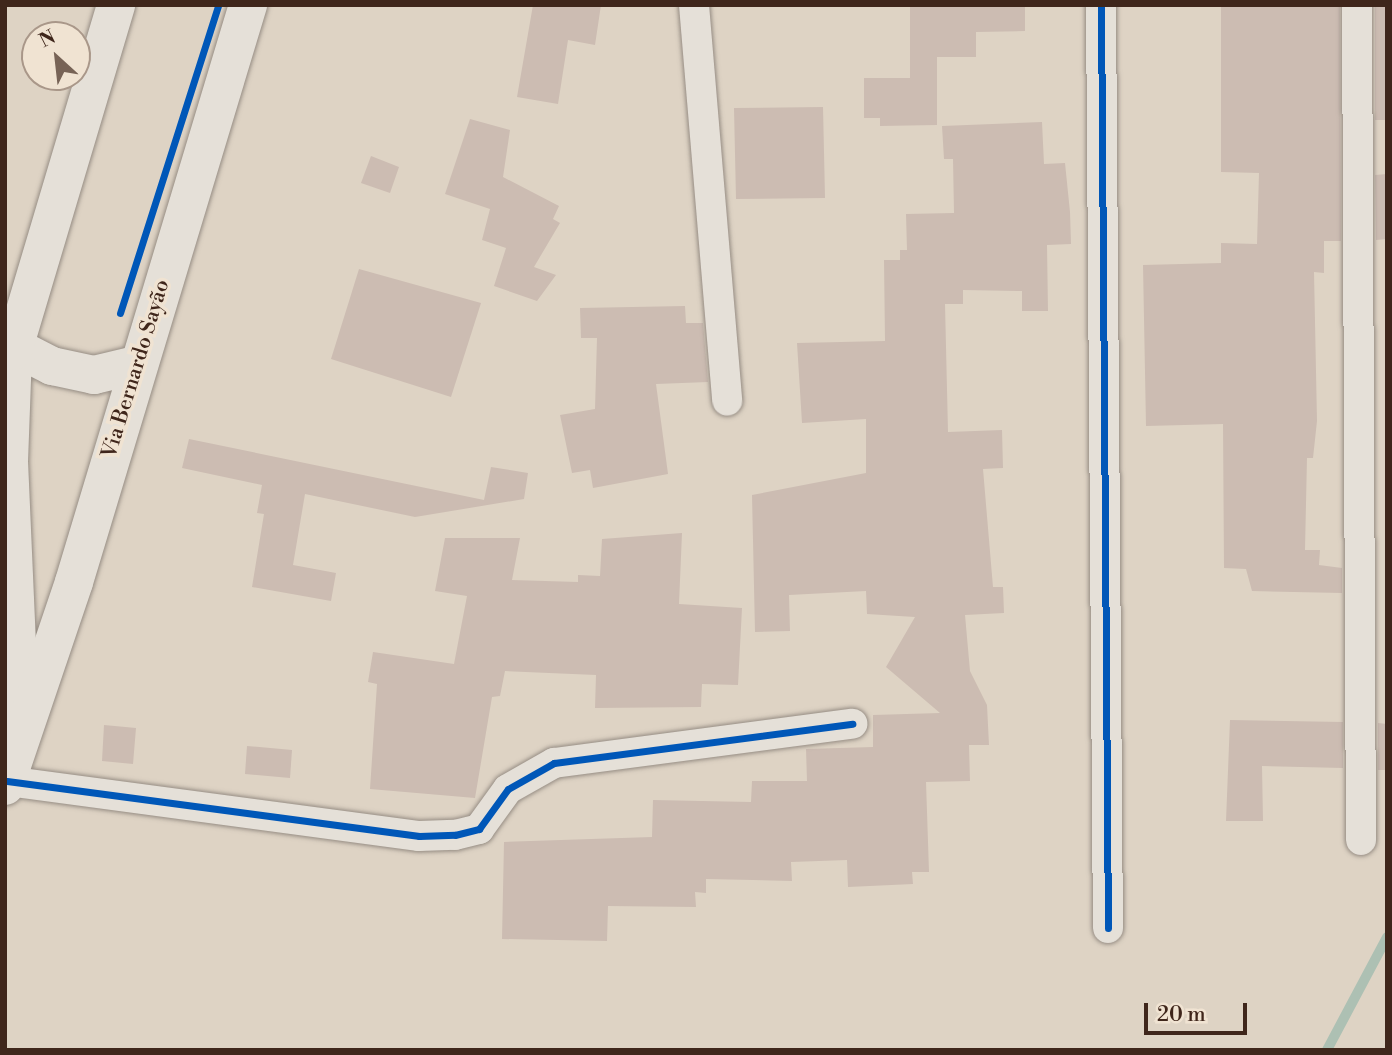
<!DOCTYPE html>
<html>
<head>
<meta charset="utf-8">
<style>
  body { margin:0 }
  #map { position:relative; width:1392px; height:1055px; overflow:hidden; background:#ded3c4; font-family:"Libre Bodoni",serif }
  div>[style] { position:absolute }
  [style*='--x'] { left:calc(var(--x)*1px); top:calc(var(--y)*1px); width:calc(var(--w)*1px); rotate:calc(var(--a)*1deg) }
  .stream>* { height:10px; margin:-5px; padding:0 5px; transform-origin:5px; border-radius:5px; background:#adc0b3 }
  .building>* { inset:0; background:#ccbcb2 }
  .roads { filter:drop-shadow(0 0 2px #968d84) drop-shadow(0 0 2px #968d84) }
  .street>* { height:30px; margin:-15px; padding:0 15px; transform-origin:15px; border-radius:15px; background:#e5e0d8 }
  .secondary>* { height:38px; margin:-19px; padding:0 19px; transform-origin:19px; border-radius:19px; background:#e5e0d8 }
  .cycleway>* { height:7px; margin:-3.5px; padding:0 3.5px; transform-origin:3.5px; border-radius:3.5px; background:#0057b8 }
  span { translate:-50% -50%; white-space:nowrap; text-align:center; line-height:1.15; -webkit-text-stroke:7px #f0e3d2; paint-order:stroke }
  .street-label { font-size:21px; color:#3f261b }
  .frame { position:absolute; inset:0; border:7px solid #3f261b; pointer-events:none }
  .north { position:absolute; left:21px; top:21px; width:70px; height:70px; box-sizing:border-box; background:#f0e3d2; border:2px solid #a99789; border-radius:50%; rotate:333deg; font-size:19px; font-weight:700; line-height:28px; text-align:center; color:#3f261b }
  .north::after { content:''; display:block; margin:auto; width:24px; height:32px; background:#776356; clip-path:polygon(50% 0,100% 100%,50% 72%,0 100%) }
  .scale { position:absolute; left:1144px; top:1003px; width:103px; height:32px; box-sizing:border-box; border:4px solid #3f261b; border-top:0; padding-left:9px; font-size:21px; line-height:24px; white-space:nowrap; color:#3f261b; -webkit-text-stroke:5px #f0e3d2; paint-order:stroke }
</style>
</head>
<body>
<div id="map">
  <div class="stream">
    <div style="--x:1327;--y:1050;--w:128;--a:-62"></div>
  </div>
  <div class="building">
    <div style="clip-path:polygon(533px 5px,601px 5px,595px 45px,568px 40px,558px 104px,517px 97px)"></div>
    <div style="clip-path:polygon(910px 5px,1025px 5px,1025px 31px,976px 32px,976px 57px,937px 57px,937px 125px,880px 126px,880px 118px,864px 118px,864px 78px,910px 78px)"></div>
    <div style="clip-path:polygon(1221px 5px,1340px 5px,1341px 241px,1324px 241px,1324px 273px,1314px 272px,1317px 421px,1313px 458px,1307px 458px,1305px 550px,1320px 550px,1319px 565px,1342px 568px,1342px 593px,1252px 591px,1246px 569px,1224px 568px,1223px 424px,1146px 426px,1143px 265px,1221px 263px,1221px 243px,1257px 244px,1259px 173px,1221px 172px)"></div>
    <div style="clip-path:polygon(1375px 5px,1387px 5px,1387px 120px,1375px 120px)"></div>
    <div style="clip-path:polygon(823px 107px,825px 198px,736px 199px,734px 108px)"></div>
    <div style="clip-path:polygon(470px 119px,510px 130px,503px 177px,559px 206px,553px 219px,560px 223px,534px 267px,556px 275px,537px 301px,494px 286px,506px 248px,482px 240px,490px 209px,445px 194px)"></div>
    <div style="clip-path:polygon(1042px 122px,1044px 164px,1065px 163px,1070px 212px,1071px 244px,1047px 245px,1048px 311px,1022px 311px,1022px 291px,963px 290px,963px 304px,945px 304px,948px 432px,1002px 430px,1003px 468px,983px 469px,993px 587px,1003px 587px,1004px 613px,965px 615px,970px 671px,987px 705px,989px 745px,969px 745px,970px 781px,926px 782px,929px 872px,912px 872px,913px 884px,848px 887px,847px 860px,791px 862px,792px 881px,706px 879px,706px 893px,695px 892px,696px 907px,608px 906px,607px 941px,502px 939px,504px 842px,652px 837px,653px 800px,751px 802px,752px 781px,807px 781px,806px 749px,873px 747px,873px 715px,940px 713px,886px 667px,915px 617px,867px 614px,866px 591px,789px 595px,790px 631px,755px 632px,752px 495px,866px 473px,866px 419px,802px 423px,797px 343px,885px 341px,884px 260px,900px 260px,900px 250px,907px 250px,906px 214px,954px 213px,953px 159px,944px 159px,942px 126px)"></div>
    <div style="clip-path:polygon(371px 156px,399px 167px,390px 193px,361px 183px)"></div>
    <div style="clip-path:polygon(1387px 174px,1387px 239px,1376px 240px,1375px 175px)"></div>
    <div style="clip-path:polygon(359px 269px,481px 303px,451px 397px,331px 359px)"></div>
    <div style="clip-path:polygon(685px 306px,686px 323px,703px 323px,708px 382px,656px 384px,668px 474px,593px 488px,590px 470px,572px 473px,560px 415px,595px 409px,597px 338px,581px 338px,580px 308px)"></div>
    <div style="clip-path:polygon(189px 439px,484px 500px,491px 467px,528px 473px,524px 499px,415px 517px,305px 494px,293px 565px,336px 573px,331px 601px,252px 587px,264px 514px,257px 513px,262px 485px,182px 468px)"></div>
    <div style="clip-path:polygon(682px 533px,679px 604px,742px 608px,738px 685px,702px 684px,701px 707px,595px 708px,596px 675px,505px 671px,500px 696px,492px 697px,475px 798px,370px 789px,377px 684px,368px 682px,373px 652px,454px 664px,467px 596px,435px 591px,445px 538px,520px 538px,512px 580px,578px 582px,578px 575px,600px 576px,602px 539px)"></div>
    <div style="clip-path:polygon(1230px 720px,1343px 722px,1343px 768px,1262px 766px,1263px 821px,1226px 821px)"></div>
    <div style="clip-path:polygon(1378px 723px,1387px 724px,1387px 770px,1378px 770px)"></div>
    <div style="clip-path:polygon(104px 725px,136px 728px,133px 764px,102px 761px)"></div>
    <div style="clip-path:polygon(247px 746px,292px 750px,290px 778px,245px 774px)"></div>
  </div>
  <div class="roads">
    <div class="street">
      <div style="--x:694;--y:5;--w:397;--a:85.2"></div>
      <div style="--x:1101;--y:5;--w:923;--a:89.57"></div>
      <div style="--x:1357;--y:5;--w:835;--a:89.73"></div>
      <div style="--x:7;--y:781;--w:416;--a:7.6"></div>
      <div style="--x:419;--y:836;--w:36;--a:-2"></div>
      <div style="--x:455;--y:835;--w:25;--a:-14"></div>
      <div style="--x:479;--y:829;--w:49;--a:-54.1"></div>
      <div style="--x:508;--y:789;--w:53;--a:-29.5"></div>
      <div style="--x:554;--y:763;--w:301;--a:-7.5"></div>
    </div>
    <div class="secondary">
      <div style="--x:5;--y:342;--w:53;--a:27.1"></div>
      <div style="--x:52;--y:366;--w:43;--a:12.1"></div>
      <div style="--x:94;--y:375;--w:43;--a:-13.4"></div>
      <div style="--x:20;--y:713;--w:251;--a:-92.5"></div>
      <div style="--x:9;--y:462;--w:111;--a:-87.9"></div>
      <div style="--x:13;--y:351;--w:361;--a:-73.4"></div>
      <div style="--x:5;--y:786;--w:215;--a:-71.3"></div>
      <div style="--x:74;--y:582;--w:603;--a:-73.22"></div>
    </div>
  </div>
  <div class="cycleway">
    <div style="--x:1101;--y:5;--w:923;--a:89.57"></div>
    <div style="--x:120;--y:313;--w:323;--a:-72.3"></div>
    <div style="--x:7;--y:781;--w:416;--a:7.6"></div>
    <div style="--x:419;--y:836;--w:36;--a:-2"></div>
    <div style="--x:455;--y:835;--w:25;--a:-14"></div>
    <div style="--x:479;--y:829;--w:49;--a:-54.1"></div>
    <div style="--x:508;--y:789;--w:53;--a:-29.5"></div>
    <div style="--x:554;--y:763;--w:301;--a:-7.5"></div>
  </div>
  <div class="street-label">
    <span style="left:136px;top:369px;rotate:-73deg">Via Bernardo Sayão</span>
  </div>
  <div class="frame"></div>
  <div class="north">N</div>
  <div class="scale">20 m</div>
</div>
</body>
</html>
